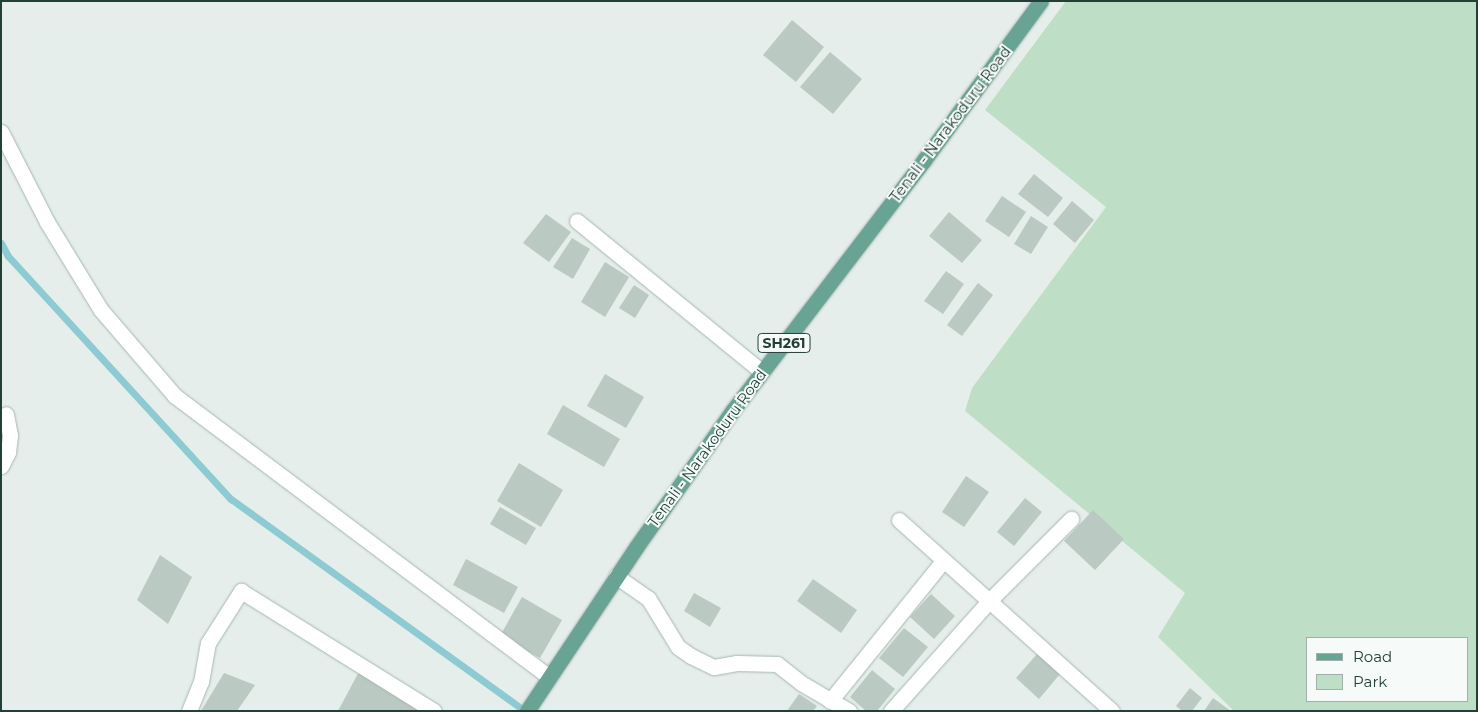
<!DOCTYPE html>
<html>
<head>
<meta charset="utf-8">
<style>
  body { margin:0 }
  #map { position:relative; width:1478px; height:712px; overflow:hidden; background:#e5eeea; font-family:Montserrat,sans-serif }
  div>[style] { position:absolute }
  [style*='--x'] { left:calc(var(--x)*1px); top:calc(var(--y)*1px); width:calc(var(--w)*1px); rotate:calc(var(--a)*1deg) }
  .green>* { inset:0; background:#bedfc6 }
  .stream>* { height:7px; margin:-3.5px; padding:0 3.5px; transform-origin:3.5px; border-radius:3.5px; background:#8dcad3 }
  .building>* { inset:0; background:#bac9c2 }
  .roads { filter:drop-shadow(0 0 1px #a7b6b1) drop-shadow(0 0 1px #a7b6b1) }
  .minor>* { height:15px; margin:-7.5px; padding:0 7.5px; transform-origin:7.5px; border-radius:7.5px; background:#fff }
  .primary>* { height:15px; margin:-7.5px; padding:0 7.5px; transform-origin:7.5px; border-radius:7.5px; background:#69a393 }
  span { translate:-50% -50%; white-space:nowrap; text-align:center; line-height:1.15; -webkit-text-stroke:4px #f6faf8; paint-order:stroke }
  .shield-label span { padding:1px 4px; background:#f6faf8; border:1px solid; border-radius:4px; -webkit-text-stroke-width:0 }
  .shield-label { font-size:14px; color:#234038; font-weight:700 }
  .street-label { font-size:15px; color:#234038 }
  .frame { position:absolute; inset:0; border:2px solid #234038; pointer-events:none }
  .legend { position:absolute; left:1306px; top:637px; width:162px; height:65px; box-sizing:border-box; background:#f6faf8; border:1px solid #a2b0ab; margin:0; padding:6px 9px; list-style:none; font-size:15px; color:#234038 }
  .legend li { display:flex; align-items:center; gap:10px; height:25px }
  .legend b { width:25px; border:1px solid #a2b0ab }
</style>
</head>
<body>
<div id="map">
  <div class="green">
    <div style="clip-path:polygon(evenodd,1066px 1px,1477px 1px,1477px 711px,1234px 711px,1158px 637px,1185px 593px,965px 411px,972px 388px,1106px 207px,985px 110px,1066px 1px,1307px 638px,1467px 638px,1467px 701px,1307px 701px,1307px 638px)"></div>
  </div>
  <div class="stream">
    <div style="--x:1;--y:243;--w:15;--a:62"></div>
    <div style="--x:8;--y:256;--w:330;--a:47.5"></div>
    <div style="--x:231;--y:499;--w:362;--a:35.8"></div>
  </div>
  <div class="building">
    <div style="clip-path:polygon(792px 20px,824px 47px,796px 82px,763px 55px)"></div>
    <div style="clip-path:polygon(830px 52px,862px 79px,833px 114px,800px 87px)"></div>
    <div style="clip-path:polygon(1034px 174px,1063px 198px,1048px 217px,1018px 194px)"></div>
    <div style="clip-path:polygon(1002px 196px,1026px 212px,1009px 237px,985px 221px)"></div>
    <div style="clip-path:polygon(1072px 201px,1094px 220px,1075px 243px,1053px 224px)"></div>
    <div style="clip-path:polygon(949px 212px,982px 240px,962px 263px,929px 236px)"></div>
    <div style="clip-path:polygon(546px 214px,571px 232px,549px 262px,523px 243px)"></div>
    <div style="clip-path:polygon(1031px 216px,1048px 227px,1031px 254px,1014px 244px)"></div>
    <div style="clip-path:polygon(572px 238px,590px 249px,573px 279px,553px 267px)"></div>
    <div style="clip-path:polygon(605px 262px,629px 277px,605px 317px,581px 302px)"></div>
    <div style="clip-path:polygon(946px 271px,964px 284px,943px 314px,924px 301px)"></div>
    <div style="clip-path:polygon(978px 283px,993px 295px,962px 336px,947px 325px)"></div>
    <div style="clip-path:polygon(634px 285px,649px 295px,635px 318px,619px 308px)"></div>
    <div style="clip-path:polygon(605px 374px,644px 397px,626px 428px,587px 406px)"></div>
    <div style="clip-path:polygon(563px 405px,620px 439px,604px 467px,547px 434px)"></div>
    <div style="clip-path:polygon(519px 463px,563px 490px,541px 527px,497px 501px)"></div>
    <div style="clip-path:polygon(966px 476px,989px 492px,964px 527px,942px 512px)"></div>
    <div style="clip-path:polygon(1025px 498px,1042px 512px,1014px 546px,997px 532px)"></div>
    <div style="clip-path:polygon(500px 507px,536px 528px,526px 545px,490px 524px)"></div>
    <div style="clip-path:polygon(1093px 510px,1124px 539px,1095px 570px,1064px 541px)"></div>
    <div style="clip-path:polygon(160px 555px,192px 577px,168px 624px,137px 600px)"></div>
    <div style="clip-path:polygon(466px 559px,518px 587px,504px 613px,453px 585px)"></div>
    <div style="clip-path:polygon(813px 579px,857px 610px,841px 633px,797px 601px)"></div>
    <div style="clip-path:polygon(694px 593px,721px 608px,710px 627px,684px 611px)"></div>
    <div style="clip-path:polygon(931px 594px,955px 616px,934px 639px,910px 617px)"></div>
    <div style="clip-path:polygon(522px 597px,562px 620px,540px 658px,500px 636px)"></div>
    <div style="clip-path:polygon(904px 628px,928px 647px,903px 677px,879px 658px)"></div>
    <div style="clip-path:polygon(1037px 654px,1060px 674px,1039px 699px,1016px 678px)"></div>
    <div style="clip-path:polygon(362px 666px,434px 711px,338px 711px)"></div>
    <div style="clip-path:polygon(872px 670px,895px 689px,877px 711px,866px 711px,850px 697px)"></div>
    <div style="clip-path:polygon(224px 673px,255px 685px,237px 711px,201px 711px)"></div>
    <div style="clip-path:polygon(1190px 688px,1202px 698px,1192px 711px,1182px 711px,1176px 706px)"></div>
    <div style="clip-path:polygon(799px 694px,817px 706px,813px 711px,787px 711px)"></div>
    <div style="clip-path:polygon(1213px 698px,1231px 711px,1204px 711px)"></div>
  </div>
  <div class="roads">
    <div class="minor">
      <div style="--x:1;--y:132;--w:101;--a:62.9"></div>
      <div style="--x:47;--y:222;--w:103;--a:58.5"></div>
      <div style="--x:101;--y:310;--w:113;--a:49.3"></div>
      <div style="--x:175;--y:396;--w:468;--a:36.9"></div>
      <div style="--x:577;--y:221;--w:239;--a:39.2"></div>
      <div style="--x:1;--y:466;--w:16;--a:-63"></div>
      <div style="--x:8;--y:452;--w:17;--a:-83"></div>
      <div style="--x:10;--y:435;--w:21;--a:-101"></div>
      <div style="--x:899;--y:520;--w:286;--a:41.9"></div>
      <div style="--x:616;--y:576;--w:39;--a:35"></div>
      <div style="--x:648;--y:598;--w:57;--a:58.5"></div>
      <div style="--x:678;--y:647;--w:16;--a:35"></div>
      <div style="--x:691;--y:656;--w:25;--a:26"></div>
      <div style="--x:714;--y:667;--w:23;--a:-10"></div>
      <div style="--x:737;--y:663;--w:40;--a:1.4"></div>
      <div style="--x:777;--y:664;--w:31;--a:38"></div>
      <div style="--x:801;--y:683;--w:56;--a:30.3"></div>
      <div style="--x:830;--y:701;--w:180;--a:-51.1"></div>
      <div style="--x:189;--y:711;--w:31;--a:-68"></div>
      <div style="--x:201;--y:682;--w:40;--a:-80"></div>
      <div style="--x:208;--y:643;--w:62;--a:-57.6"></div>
      <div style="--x:241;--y:591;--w:227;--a:31.9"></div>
      <div style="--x:891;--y:711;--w:149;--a:-48.3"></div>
      <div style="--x:990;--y:600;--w:115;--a:-45"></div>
    </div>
    <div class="primary">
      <div style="--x:527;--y:711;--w:198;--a:-56.3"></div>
      <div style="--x:637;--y:546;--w:166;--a:-54.8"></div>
      <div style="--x:733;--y:410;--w:315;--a:-52.6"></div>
      <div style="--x:924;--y:160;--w:197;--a:-53.7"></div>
    </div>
  </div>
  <div class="shield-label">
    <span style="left:784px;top:343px">SH261</span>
  </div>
  <div class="street-label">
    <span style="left:950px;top:124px;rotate:-53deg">Tenali - Narakoduru Road</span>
    <span style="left:707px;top:448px;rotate:-54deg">Tenali - Narakoduru Road</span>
  </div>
  <div class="frame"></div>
  <ul class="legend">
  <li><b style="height:6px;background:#69a393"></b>Road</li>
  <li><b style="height:14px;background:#bedfc6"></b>Park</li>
  </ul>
</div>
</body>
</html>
